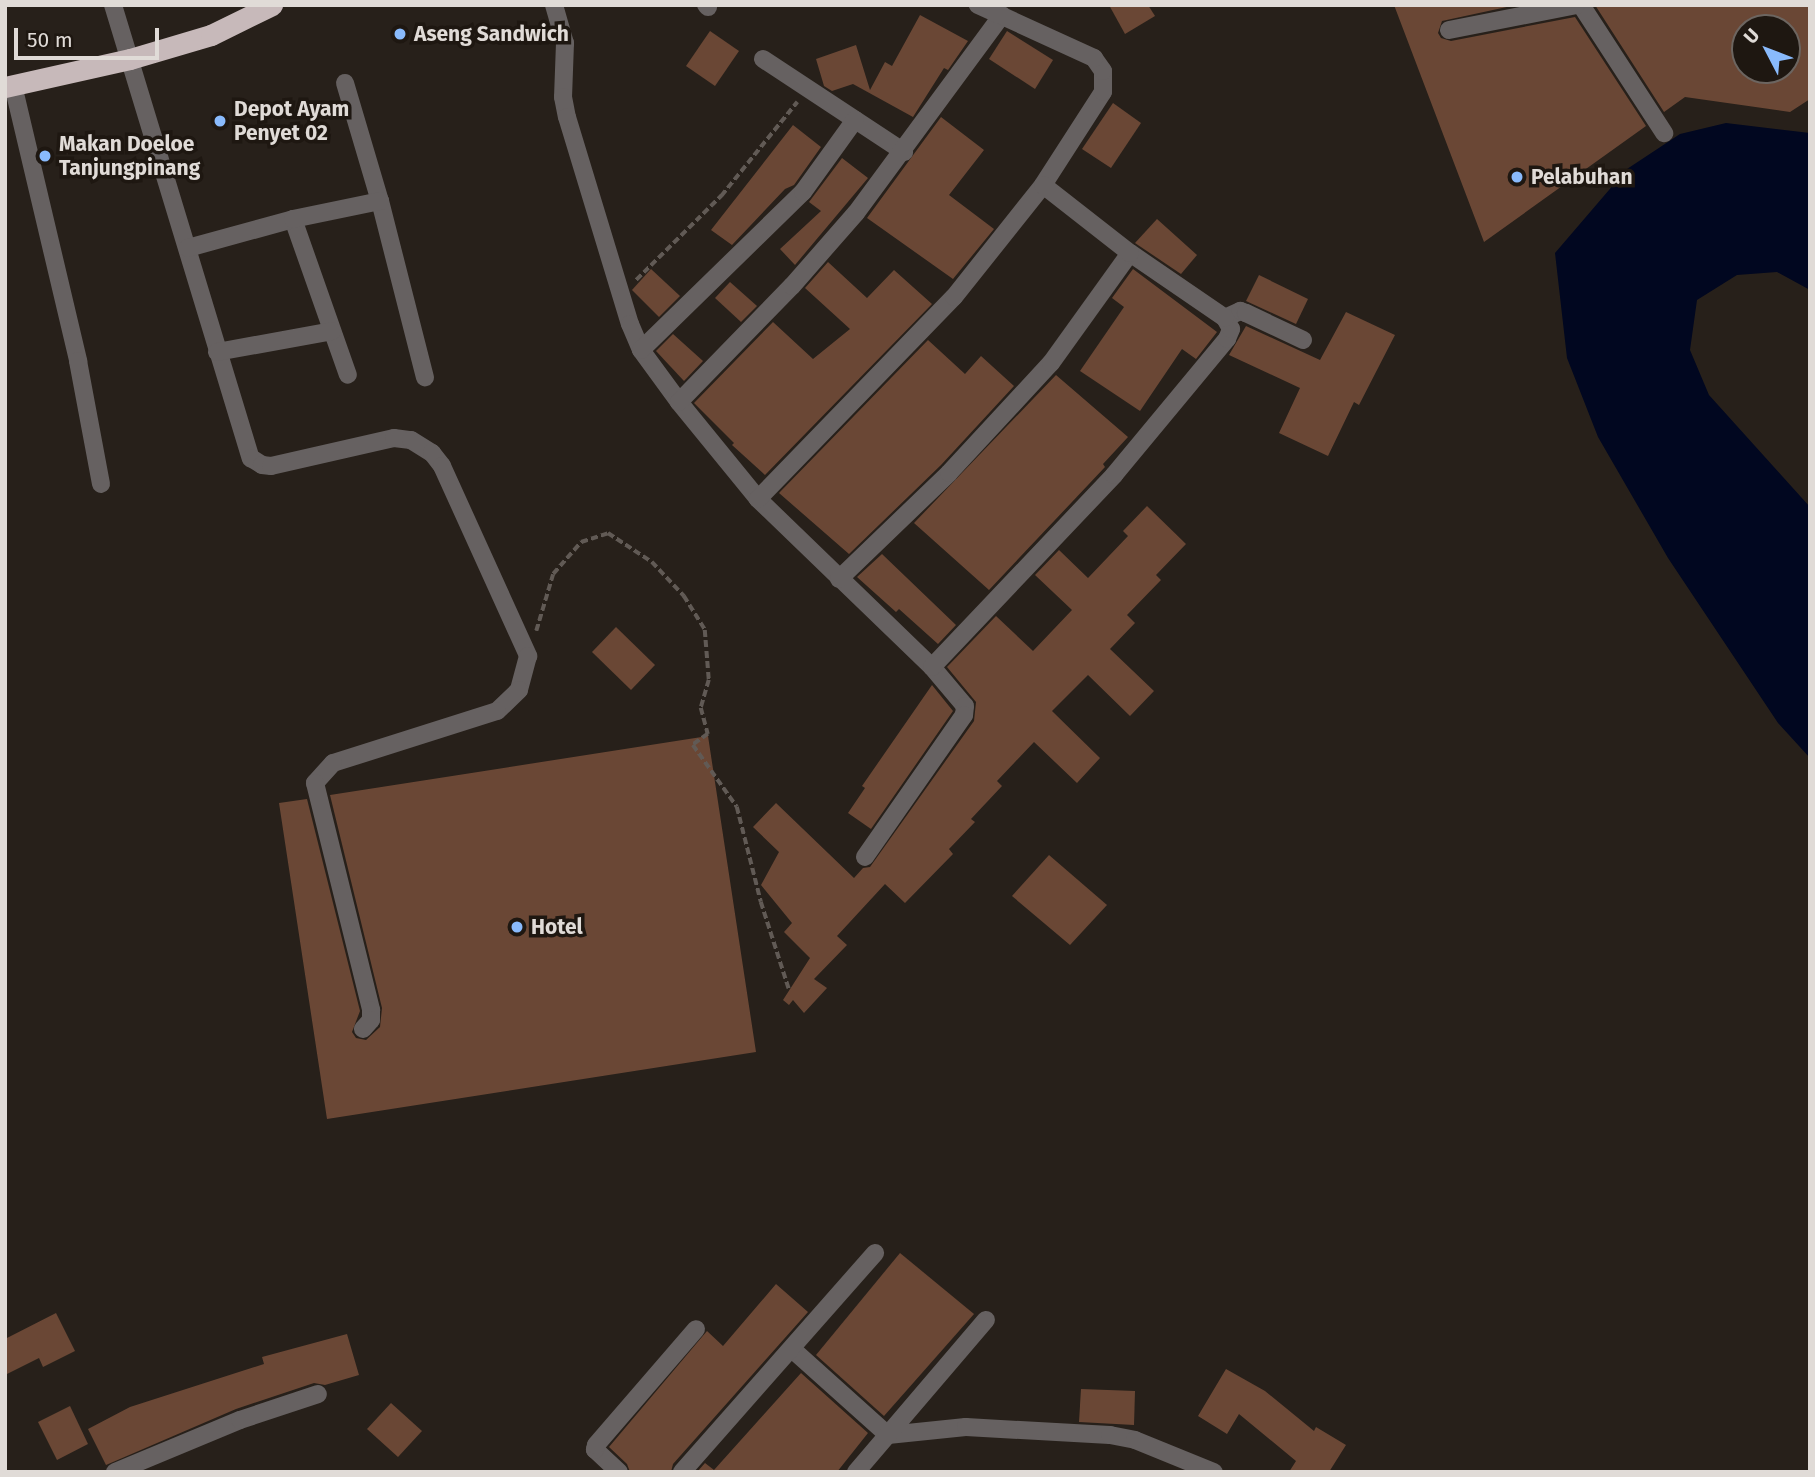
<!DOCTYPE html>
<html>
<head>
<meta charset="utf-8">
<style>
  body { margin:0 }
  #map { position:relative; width:1815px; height:1477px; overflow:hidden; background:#27201a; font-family:"Fira Sans",sans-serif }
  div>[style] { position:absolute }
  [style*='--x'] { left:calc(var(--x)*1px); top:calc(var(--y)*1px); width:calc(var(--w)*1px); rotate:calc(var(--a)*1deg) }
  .water>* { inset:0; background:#010720 }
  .building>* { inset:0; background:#6a4735 }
  .path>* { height:3.5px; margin-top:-1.75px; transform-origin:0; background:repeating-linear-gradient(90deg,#615a55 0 7px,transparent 0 10.5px) }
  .minor>* { height:18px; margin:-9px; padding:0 9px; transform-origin:9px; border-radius:9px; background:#666161 }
  .highway>* { height:21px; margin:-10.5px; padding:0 10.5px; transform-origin:10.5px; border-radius:10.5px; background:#c7b9ba }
  .dots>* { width:19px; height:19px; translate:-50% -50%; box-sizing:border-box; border:4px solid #1e1711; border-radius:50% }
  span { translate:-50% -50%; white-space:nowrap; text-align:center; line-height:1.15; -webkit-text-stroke:7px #1e1711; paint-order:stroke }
  .poi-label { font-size:21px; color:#e0dbd7; font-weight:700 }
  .left { translate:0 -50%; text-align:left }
  .frame { position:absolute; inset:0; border:7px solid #e0dbd7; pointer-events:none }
  .north { position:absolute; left:1731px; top:14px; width:70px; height:70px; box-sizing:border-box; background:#1e1711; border:2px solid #6c6560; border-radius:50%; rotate:312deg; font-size:19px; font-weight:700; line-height:28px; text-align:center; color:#e0dbd7 }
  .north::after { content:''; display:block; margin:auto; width:24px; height:32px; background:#89bafc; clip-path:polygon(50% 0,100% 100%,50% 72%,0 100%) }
  .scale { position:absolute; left:14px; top:28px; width:145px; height:32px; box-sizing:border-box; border:4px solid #e0dbd7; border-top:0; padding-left:9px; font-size:21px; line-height:24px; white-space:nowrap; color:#e0dbd7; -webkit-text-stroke:5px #1e1711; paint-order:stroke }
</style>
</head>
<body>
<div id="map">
  <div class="water">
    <div style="clip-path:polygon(1726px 123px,1810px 133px,1810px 290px,1777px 272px,1737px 275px,1697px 300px,1690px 350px,1709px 395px,1810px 507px,1810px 758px,1778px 723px,1668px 558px,1598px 437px,1567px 358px,1555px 253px,1627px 169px,1680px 134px)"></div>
  </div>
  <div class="building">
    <div style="clip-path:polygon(1109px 5px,1148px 5px,1155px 16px,1125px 34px)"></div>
    <div style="clip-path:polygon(1394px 5px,1516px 5px,1442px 21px,1438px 33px,1441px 38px,1451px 41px,1575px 17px,1646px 126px,1484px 242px)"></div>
    <div style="clip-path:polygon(evenodd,1595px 5px,1810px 5px,1810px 99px,1790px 112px,1685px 97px,1664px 112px,1595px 5px,1745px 28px,1787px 28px,1787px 70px,1745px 70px,1745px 28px)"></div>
    <div style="clip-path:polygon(920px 15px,968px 41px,948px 70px,944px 68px,913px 117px,853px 84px,832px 91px,824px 86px,816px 59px,856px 45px,870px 90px,885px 62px,892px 66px)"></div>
    <div style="clip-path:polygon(710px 31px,739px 51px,715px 86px,686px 66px)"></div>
    <div style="clip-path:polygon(1007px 31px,1053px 60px,1035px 89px,989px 59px)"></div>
    <div style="clip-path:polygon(1113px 103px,1141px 123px,1111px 168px,1082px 149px)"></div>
    <div style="clip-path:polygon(941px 117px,984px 150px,949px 195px,994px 229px,953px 279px,867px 218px)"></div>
    <div style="clip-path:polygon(793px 125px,821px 147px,794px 185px,785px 189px,732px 245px,711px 230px)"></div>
    <div style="clip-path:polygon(842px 158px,868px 178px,795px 265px,780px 249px,821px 211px,809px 202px)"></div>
    <div style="clip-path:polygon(1157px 219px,1197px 255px,1181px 274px,1135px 243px)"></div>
    <div style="clip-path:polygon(828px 262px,867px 298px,894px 270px,932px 304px,765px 475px,732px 445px,734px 443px,694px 403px,773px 322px,813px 359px,850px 329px,805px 288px)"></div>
    <div style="clip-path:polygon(651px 269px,680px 296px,659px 317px,632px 290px)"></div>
    <div style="clip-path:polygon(1133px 269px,1217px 332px,1196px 359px,1182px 349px,1140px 411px,1080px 371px,1124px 307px,1112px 298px)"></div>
    <div style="clip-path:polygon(1259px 275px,1308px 299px,1296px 324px,1246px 301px)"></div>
    <div style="clip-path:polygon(730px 282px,757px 306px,741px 322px,715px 298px)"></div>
    <div style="clip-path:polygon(1346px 312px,1395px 335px,1359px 405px,1354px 402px,1328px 456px,1279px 433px,1300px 388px,1229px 355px,1246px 326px,1320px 360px)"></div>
    <div style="clip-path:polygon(673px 334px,703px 361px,684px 381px,656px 351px)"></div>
    <div style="clip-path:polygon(928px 340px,965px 374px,981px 356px,1014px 386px,941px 465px,849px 554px,779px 493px)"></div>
    <div style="clip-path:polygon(1056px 375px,1128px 437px,1103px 464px,1105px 467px,989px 590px,914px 523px)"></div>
    <div style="clip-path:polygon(1147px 506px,1186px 544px,1156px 575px,1161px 580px,1127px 615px,1135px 623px,1110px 649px,1154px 691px,1130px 716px,1088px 675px,1052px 711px,1100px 758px,1077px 783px,1034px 742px,997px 781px,1002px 786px,971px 819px,975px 822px,949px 849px,953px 854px,905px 903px,885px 884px,837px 936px,847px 945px,814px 979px,827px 988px,804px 1013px,793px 1000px,789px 1005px,783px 1000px,810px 958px,784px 932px,792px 923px,761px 885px,779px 852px,753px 827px,776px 803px,854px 878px,863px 868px,870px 867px,974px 721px,976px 702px,947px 667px,996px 616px,1033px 651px,1072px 610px,1035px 575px,1059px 550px,1088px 578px,1128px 536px,1123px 531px)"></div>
    <div style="clip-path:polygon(882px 554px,956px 625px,938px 644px,899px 609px,896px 612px,857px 577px)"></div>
    <div style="clip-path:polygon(616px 627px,655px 665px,631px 690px,592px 652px)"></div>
    <div style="clip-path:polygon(932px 685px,953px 711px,871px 829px,848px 813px,865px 788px,862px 786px)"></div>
    <div style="clip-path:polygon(708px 736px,756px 1052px,327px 1119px,279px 803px,307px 799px,360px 1011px,352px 1032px,356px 1038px,366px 1040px,380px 1027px,382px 1008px,330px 795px)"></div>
    <div style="clip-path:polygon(1049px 855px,1107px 905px,1070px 945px,1012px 896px)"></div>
    <div style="clip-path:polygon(900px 1253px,974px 1314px,884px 1416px,816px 1355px)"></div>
    <div style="clip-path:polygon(776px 1284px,808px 1312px,673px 1464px,671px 1472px,630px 1472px,627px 1464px,609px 1447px,707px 1331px,723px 1346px)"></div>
    <div style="clip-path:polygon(56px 1313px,75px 1351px,43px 1367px,39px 1358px,5px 1375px,5px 1339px)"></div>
    <div style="clip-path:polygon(347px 1334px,359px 1375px,325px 1385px,314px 1383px,236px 1409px,106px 1465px,88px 1429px,130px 1407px,264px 1364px,262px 1357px)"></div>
    <div style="clip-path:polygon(1226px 1369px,1265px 1391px,1314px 1431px,1316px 1427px,1346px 1445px,1329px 1472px,1289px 1472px,1296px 1461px,1239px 1414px,1227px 1434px,1198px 1416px)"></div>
    <div style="clip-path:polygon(801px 1373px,868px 1433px,837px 1472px,697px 1472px,705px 1463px,714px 1470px)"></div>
    <div style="clip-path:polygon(1081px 1389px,1135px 1391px,1134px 1425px,1079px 1422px)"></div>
    <div style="clip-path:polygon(391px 1403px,422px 1431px,398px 1457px,367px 1429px)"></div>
    <div style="clip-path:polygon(70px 1406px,88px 1444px,57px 1460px,38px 1422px)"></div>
  </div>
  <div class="path">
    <div style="--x:636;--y:280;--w:120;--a:-44.7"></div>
    <div style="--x:721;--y:196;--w:121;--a:-51"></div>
    <div style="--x:536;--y:631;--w:59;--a:-73.4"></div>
    <div style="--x:553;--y:574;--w:43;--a:-48.8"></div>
    <div style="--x:581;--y:542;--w:28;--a:-18"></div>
    <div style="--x:608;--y:533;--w:53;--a:33.4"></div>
    <div style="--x:652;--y:562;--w:47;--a:46.7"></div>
    <div style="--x:684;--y:596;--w:40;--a:58"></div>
    <div style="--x:705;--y:630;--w:50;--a:85.4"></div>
    <div style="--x:709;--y:680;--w:29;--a:106"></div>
    <div style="--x:701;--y:708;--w:27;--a:75"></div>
    <div style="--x:708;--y:734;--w:19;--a:144"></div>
    <div style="--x:693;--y:745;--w:76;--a:54.6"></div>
    <div style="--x:737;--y:807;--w:98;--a:75.8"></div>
    <div style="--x:761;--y:902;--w:91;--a:72.2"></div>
  </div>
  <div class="minor">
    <div style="--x:113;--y:5;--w:474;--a:73.1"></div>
    <div style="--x:251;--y:458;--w:13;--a:32"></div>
    <div style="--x:262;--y:465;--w:9;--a:6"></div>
    <div style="--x:271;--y:466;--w:126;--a:-12.8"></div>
    <div style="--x:394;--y:438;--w:17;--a:7"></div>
    <div style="--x:411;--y:440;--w:25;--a:32"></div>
    <div style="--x:432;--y:453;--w:16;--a:52"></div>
    <div style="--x:442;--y:466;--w:209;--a:65.6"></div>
    <div style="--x:528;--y:656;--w:35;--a:105"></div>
    <div style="--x:519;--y:690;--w:30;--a:136"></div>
    <div style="--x:497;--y:711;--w:172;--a:162.4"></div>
    <div style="--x:333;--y:763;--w:27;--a:132"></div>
    <div style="--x:315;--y:783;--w:234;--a:76.1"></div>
    <div style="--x:371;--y:1010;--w:10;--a:90"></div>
    <div style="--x:371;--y:1020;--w:12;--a:132"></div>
    <div style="--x:554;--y:5;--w:40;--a:74"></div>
    <div style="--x:565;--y:43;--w:54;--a:92.1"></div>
    <div style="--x:563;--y:97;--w:20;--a:79"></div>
    <div style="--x:567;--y:117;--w:216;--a:73.1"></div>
    <div style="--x:630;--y:324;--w:28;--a:67"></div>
    <div style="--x:641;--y:350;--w:64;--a:53.8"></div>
    <div style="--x:679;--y:402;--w:125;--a:50.8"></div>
    <div style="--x:758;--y:499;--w:242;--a:44"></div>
    <div style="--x:932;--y:667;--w:51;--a:49.8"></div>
    <div style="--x:965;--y:706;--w:9;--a:96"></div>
    <div style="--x:964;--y:715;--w:173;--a:124.9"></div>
    <div style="--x:706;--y:5;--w:3;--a:45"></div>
    <div style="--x:1581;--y:5;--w:153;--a:57"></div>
    <div style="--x:1449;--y:30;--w:129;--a:-11.1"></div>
    <div style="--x:763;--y:59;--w:169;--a:33.4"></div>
    <div style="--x:345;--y:83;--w:123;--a:73.5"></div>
    <div style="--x:380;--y:201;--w:182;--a:75.7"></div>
    <div style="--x:13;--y:85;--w:284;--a:76.7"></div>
    <div style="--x:78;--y:361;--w:125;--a:79.4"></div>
    <div style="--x:293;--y:219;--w:165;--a:70.6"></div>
    <div style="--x:188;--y:248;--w:109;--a:-15.4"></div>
    <div style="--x:293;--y:219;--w:89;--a:-11.7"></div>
    <div style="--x:1225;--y:318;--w:17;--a:-25"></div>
    <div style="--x:1240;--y:311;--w:6;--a:18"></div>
    <div style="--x:1246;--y:313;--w:63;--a:25.3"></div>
    <div style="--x:641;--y:350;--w:226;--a:-44.3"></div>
    <div style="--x:803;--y:192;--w:89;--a:-54.2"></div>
    <div style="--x:217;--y:352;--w:117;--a:-10.3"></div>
    <div style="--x:679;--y:402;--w:162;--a:-45.8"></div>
    <div style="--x:792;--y:286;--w:97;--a:-48.8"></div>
    <div style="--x:856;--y:213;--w:246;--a:-53.6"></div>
    <div style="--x:758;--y:499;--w:281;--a:-45.9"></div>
    <div style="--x:954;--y:297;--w:143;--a:-51.5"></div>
    <div style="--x:1043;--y:185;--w:111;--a:-57.2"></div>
    <div style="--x:1103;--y:92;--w:21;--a:-90"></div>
    <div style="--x:1103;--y:71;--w:16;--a:-125"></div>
    <div style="--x:1094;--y:58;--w:128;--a:-155.4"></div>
    <div style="--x:839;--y:579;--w:153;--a:-43.9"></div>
    <div style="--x:949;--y:473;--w:150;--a:-47.2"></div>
    <div style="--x:1051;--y:363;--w:135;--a:-54.3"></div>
    <div style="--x:932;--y:667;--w:265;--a:-46.5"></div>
    <div style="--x:1114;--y:475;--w:177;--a:-50.3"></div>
    <div style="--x:1227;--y:339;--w:11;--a:-68"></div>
    <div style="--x:1231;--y:329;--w:13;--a:-119"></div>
    <div style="--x:1225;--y:318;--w:115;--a:-145.6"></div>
    <div style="--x:1130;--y:253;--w:110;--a:-142"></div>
    <div style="--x:792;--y:1349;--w:129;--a:41.9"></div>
    <div style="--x:888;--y:1435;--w:78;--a:-5.9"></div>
    <div style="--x:966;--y:1427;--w:144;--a:3.2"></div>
    <div style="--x:1110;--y:1435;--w:25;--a:11"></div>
    <div style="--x:1135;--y:1440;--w:85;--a:22.1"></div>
    <div style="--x:115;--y:1472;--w:135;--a:-22.6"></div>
    <div style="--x:240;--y:1420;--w:82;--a:-18.4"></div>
    <div style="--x:619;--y:1472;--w:33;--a:-137"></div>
    <div style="--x:595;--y:1450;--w:5;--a:-79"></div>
    <div style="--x:596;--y:1445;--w:153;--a:-49.2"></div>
    <div style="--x:682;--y:1472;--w:292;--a:-48.6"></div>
    <div style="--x:856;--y:1472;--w:200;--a:-49.5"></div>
  </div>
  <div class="highway">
    <div style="--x:5;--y:87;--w:128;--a:-12.6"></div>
    <div style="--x:130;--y:59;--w:84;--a:-16.5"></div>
    <div style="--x:211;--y:35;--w:68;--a:-26.2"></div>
  </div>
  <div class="dots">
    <div style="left:400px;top:34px;background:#89bafc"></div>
    <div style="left:220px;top:121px;background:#89bafc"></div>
    <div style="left:45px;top:156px;background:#89bafc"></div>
    <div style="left:1517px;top:177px;background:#89bafc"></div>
    <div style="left:517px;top:927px;background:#89bafc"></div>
  </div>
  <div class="poi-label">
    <span class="left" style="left:414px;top:34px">Aseng Sandwich</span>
    <span class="left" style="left:234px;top:121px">Depot Ayam<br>Penyet 02</span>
    <span class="left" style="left:59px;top:156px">Makan Doeloe<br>Tanjungpinang</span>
    <span class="left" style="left:1531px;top:177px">Pelabuhan</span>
    <span class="left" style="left:531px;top:927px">Hotel</span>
  </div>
  <div class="frame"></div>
  <div class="north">U</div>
  <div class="scale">50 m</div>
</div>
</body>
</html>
